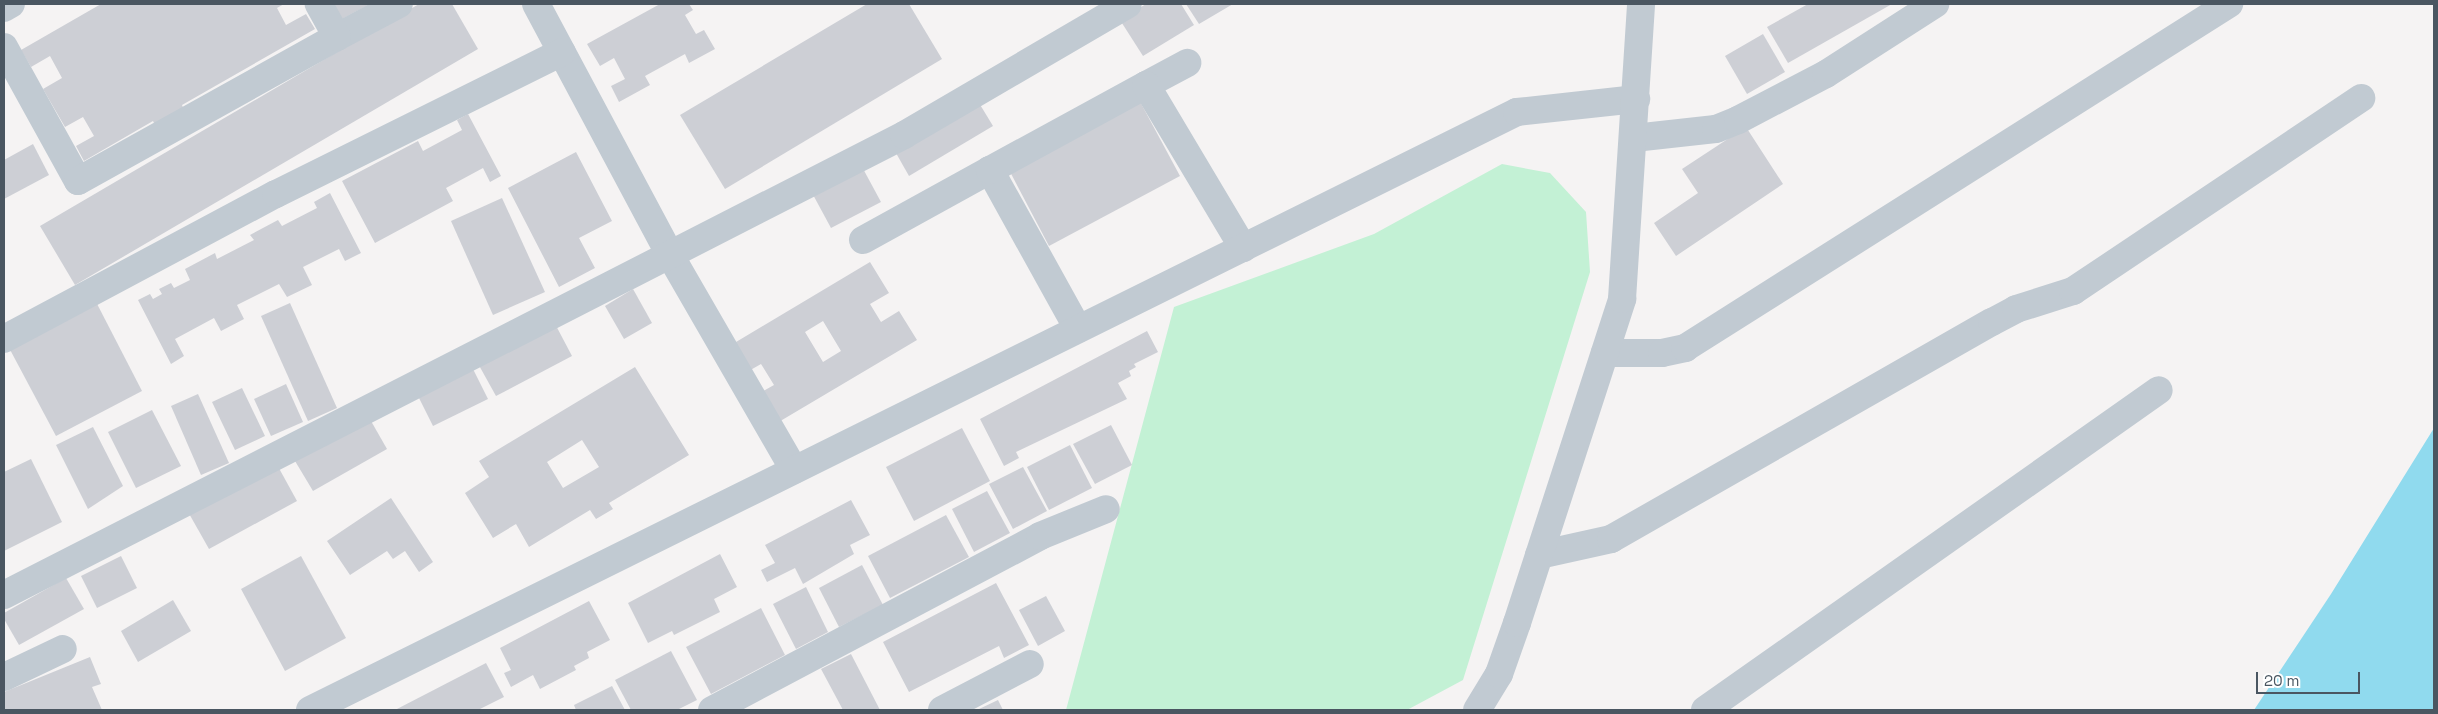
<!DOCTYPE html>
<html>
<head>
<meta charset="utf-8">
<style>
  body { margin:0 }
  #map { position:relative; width:2438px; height:714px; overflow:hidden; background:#f5f3f3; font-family:"Space Grotesk",sans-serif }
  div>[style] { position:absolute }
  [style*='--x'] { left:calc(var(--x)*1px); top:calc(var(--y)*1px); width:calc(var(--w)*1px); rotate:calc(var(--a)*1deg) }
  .green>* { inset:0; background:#c3f1d5 }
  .water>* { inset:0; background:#90daee }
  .building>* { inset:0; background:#cdcfd5 }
  .minor>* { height:28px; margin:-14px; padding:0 14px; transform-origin:14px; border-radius:14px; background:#c1cad2 }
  span { translate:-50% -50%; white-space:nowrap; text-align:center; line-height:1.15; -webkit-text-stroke:4px #fff; paint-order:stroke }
  .frame { position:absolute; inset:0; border:5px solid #4a5661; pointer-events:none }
  .scale { position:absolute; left:2256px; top:672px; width:104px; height:22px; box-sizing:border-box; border:2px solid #4a5661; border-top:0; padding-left:6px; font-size:15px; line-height:18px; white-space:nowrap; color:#4a5661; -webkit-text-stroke:4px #fff; paint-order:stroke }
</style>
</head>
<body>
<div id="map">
  <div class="green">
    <div style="clip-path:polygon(1502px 164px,1550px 173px,1586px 212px,1590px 272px,1463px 680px,1407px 710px,1066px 710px,1174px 307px,1374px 234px)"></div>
  </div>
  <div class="water">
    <div style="clip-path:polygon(2434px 428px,2434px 710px,2254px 710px,2331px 594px)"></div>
  </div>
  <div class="building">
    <div style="clip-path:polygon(101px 4px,284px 4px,277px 8px,286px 25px,306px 14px,315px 29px,182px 105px,184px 110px,156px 127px,153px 121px,84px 161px,76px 146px,94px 136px,83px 117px,65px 127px,43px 89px,62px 78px,50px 56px,31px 67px,21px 50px)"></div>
    <div style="clip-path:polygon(329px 4px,370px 4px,338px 21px)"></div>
    <div style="clip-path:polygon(419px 4px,452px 4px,478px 49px,75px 285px,40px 226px)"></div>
    <div style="clip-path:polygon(660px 4px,689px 4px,693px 10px,685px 15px,696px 34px,704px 30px,715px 49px,689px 63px,685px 54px,645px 76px,650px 85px,619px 102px,611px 86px,625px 79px,614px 58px,600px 66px,587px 44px)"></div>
    <div style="clip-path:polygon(867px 4px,909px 4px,942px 59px,725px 189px,680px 115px)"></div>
    <div style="clip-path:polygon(1146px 4px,1181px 4px,1194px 25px,1143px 56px,1120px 20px)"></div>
    <div style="clip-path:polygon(1186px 4px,1233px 4px,1199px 24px)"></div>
    <div style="clip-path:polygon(1808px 4px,1892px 4px,1788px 63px,1767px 27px)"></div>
    <div style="clip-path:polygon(1763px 34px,1785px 72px,1747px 94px,1725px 56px)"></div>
    <div style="clip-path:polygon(1137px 96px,1180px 176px,1049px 246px,1007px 166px)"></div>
    <div style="clip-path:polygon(976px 98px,993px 126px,909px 176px,892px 146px)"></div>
    <div style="clip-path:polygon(468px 114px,501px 176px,490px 182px,483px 168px,446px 188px,453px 201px,375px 243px,342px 181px,418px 141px,423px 151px,462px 130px,457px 120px)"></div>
    <div style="clip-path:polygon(1746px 127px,1783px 184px,1676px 256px,1654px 223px,1698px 193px,1682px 169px)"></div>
    <div style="clip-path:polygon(33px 144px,49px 175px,4px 199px,4px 160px)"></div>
    <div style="clip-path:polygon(576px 152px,612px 221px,579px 238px,595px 268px,559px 287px,508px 188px)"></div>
    <div style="clip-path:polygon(861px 165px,881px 202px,831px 228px,811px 191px)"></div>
    <div style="clip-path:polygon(330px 193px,361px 253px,345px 261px,339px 249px,303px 267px,312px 285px,287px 297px,279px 284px,237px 305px,244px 319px,221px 331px,214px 318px,175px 339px,184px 356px,171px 364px,138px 300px,150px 294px,153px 299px,162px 294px,159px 289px,171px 283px,174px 288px,190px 280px,185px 269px,215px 253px,217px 259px,254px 240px,250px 235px,278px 220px,282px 226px,317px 208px,314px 202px)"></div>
    <div style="clip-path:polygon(502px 198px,545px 292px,493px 315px,451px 221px)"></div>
    <div style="clip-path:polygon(evenodd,870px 262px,889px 293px,870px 304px,881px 322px,899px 311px,917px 340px,777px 423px,760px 393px,774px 385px,761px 364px,747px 372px,731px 345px,870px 262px,823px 321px,841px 351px,823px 362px,805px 332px,823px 321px)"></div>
    <div style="clip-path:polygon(633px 289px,652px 323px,624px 339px,605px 306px)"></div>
    <div style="clip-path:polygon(94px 298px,142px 391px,56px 436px,7px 344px)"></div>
    <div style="clip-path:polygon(290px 303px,337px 408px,308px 421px,261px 316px)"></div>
    <div style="clip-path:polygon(553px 320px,572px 356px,496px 396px,476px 360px)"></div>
    <div style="clip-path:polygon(1147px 331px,1158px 352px,1134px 364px,1136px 367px,1129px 371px,1131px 376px,1118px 383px,1127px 399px,1016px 452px,1019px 458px,1004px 466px,980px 419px)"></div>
    <div style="clip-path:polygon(471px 365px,488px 399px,433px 426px,416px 392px)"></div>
    <div style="clip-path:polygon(evenodd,635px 367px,689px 455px,609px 503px,613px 509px,596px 519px,590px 510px,529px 547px,516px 524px,493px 538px,465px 493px,489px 477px,479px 461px,635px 367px,582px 440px,599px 467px,563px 488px,547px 462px,582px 440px)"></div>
    <div style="clip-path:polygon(286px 384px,303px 422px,271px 436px,254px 399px)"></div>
    <div style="clip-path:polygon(242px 388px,265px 436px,235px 450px,212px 402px)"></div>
    <div style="clip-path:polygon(198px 394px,229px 463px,201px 475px,171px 406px)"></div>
    <div style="clip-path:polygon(152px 410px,181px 466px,136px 488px,108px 432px)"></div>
    <div style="clip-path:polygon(367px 414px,387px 449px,313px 491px,292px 456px)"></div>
    <div style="clip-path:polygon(1111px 425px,1132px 465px,1095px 484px,1073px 444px)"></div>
    <div style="clip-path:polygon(93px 427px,123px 486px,88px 509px,56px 445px)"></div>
    <div style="clip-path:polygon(962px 428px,990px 481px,914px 521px,886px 467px)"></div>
    <div style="clip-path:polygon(1070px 445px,1092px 488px,1049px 510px,1027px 467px)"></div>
    <div style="clip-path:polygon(31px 459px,62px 522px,4px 551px,4px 472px)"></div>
    <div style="clip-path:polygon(275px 461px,297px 501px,209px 549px,187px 510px)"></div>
    <div style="clip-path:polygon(1023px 467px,1047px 511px,1013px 529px,989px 484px)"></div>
    <div style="clip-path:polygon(987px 491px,1010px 533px,974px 552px,952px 509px)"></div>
    <div style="clip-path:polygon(391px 498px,433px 562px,419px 572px,405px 551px,393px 559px,387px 551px,350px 575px,327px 541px)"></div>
    <div style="clip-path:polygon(851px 500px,870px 535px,850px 545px,854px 554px,803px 584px,795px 568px,767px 582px,761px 570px,775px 563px,765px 545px)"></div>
    <div style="clip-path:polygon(946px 515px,969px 557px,890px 598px,868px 556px)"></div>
    <div style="clip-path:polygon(720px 554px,737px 587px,714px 599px,720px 612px,674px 635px,672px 631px,648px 643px,628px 603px)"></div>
    <div style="clip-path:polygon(121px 556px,137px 588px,97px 608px,81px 576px)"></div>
    <div style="clip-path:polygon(301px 556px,346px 638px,285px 671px,241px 589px)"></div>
    <div style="clip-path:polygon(862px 565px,883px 605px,839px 627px,819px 588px)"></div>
    <div style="clip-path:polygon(66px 578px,84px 609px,19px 645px,4px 619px,4px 613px)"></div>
    <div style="clip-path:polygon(996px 583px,1029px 645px,1004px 658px,999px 646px,909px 692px,883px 642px)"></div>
    <div style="clip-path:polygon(806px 587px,828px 632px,796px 649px,773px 604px)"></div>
    <div style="clip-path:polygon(1046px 596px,1065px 631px,1038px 646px,1019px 610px)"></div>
    <div style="clip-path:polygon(173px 600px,191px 631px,138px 662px,121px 631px)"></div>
    <div style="clip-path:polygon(589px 601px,610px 640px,587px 652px,589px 658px,574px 666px,576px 670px,540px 689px,533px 675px,511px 687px,504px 673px,511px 670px,500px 648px)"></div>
    <div style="clip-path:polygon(761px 608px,785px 655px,711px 694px,686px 647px)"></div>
    <div style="clip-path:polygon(671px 651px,697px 700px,677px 710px,631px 710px,615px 680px)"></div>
    <div style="clip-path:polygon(851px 654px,880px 710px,843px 710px,821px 669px)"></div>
    <div style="clip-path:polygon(90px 657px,101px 684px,92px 687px,102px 710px,4px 710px,4px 692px)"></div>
    <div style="clip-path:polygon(486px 663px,504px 697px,478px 710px,395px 710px)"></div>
    <div style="clip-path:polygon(612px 686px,625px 710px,576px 710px,574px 705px)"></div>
    <div style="clip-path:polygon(998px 700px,1003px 710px,977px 710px)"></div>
  </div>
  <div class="minor">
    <div style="--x:536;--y:4;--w:285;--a:61.9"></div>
    <div style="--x:670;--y:255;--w:248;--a:60"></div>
    <div style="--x:4;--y:8;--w:8;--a:-30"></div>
    <div style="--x:337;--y:37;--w:70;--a:-28"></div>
    <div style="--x:4;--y:47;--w:153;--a:61.1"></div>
    <div style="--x:78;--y:181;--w:296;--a:-29.1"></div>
    <div style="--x:337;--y:37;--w:38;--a:-119"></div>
    <div style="--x:1146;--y:85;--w:47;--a:-28.2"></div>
    <div style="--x:1634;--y:138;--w:82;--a:-6.3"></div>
    <div style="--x:1716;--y:129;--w:24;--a:-22"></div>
    <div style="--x:1738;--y:120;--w:99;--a:-27.6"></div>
    <div style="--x:1826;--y:74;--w:130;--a:-32.7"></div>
    <div style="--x:863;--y:240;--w:145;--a:-28.9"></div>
    <div style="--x:1078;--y:329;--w:182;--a:-119"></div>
    <div style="--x:990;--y:170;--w:178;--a:-28.6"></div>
    <div style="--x:1146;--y:85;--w:190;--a:59.2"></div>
    <div style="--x:4;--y:339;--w:308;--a:-28.1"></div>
    <div style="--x:276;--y:194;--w:319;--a:-26.4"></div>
    <div style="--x:1605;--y:353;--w:57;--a:0"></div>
    <div style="--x:1662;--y:353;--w:24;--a:-12"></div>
    <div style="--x:1685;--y:348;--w:644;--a:-32.31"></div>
    <div style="--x:1539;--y:555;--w:74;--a:-12.5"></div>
    <div style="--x:1611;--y:539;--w:438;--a:-29.7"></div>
    <div style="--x:1992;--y:322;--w:27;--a:-28"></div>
    <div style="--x:2016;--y:309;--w:60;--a:-17.5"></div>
    <div style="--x:2073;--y:291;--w:347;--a:-33.8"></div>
    <div style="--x:4;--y:595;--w:1011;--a:-27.07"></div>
    <div style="--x:904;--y:135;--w:259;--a:-30.3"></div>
    <div style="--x:4;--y:677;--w:65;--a:-25.4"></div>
    <div style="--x:310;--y:710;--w:1347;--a:-26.36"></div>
    <div style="--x:1517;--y:112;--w:120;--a:-6.2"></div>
    <div style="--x:712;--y:710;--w:371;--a:-27.9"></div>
    <div style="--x:1040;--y:536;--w:71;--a:-22.2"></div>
    <div style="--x:942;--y:710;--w:99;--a:-27.6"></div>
    <div style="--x:1477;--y:710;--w:42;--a:-58.6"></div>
    <div style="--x:1499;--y:674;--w:54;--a:-70.6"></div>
    <div style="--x:1517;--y:623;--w:341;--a:-72"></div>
    <div style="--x:1622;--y:299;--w:296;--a:-86.3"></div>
    <div style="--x:1705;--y:710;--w:555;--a:-35.18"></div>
  </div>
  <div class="frame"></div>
  <div class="scale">20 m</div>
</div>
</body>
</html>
